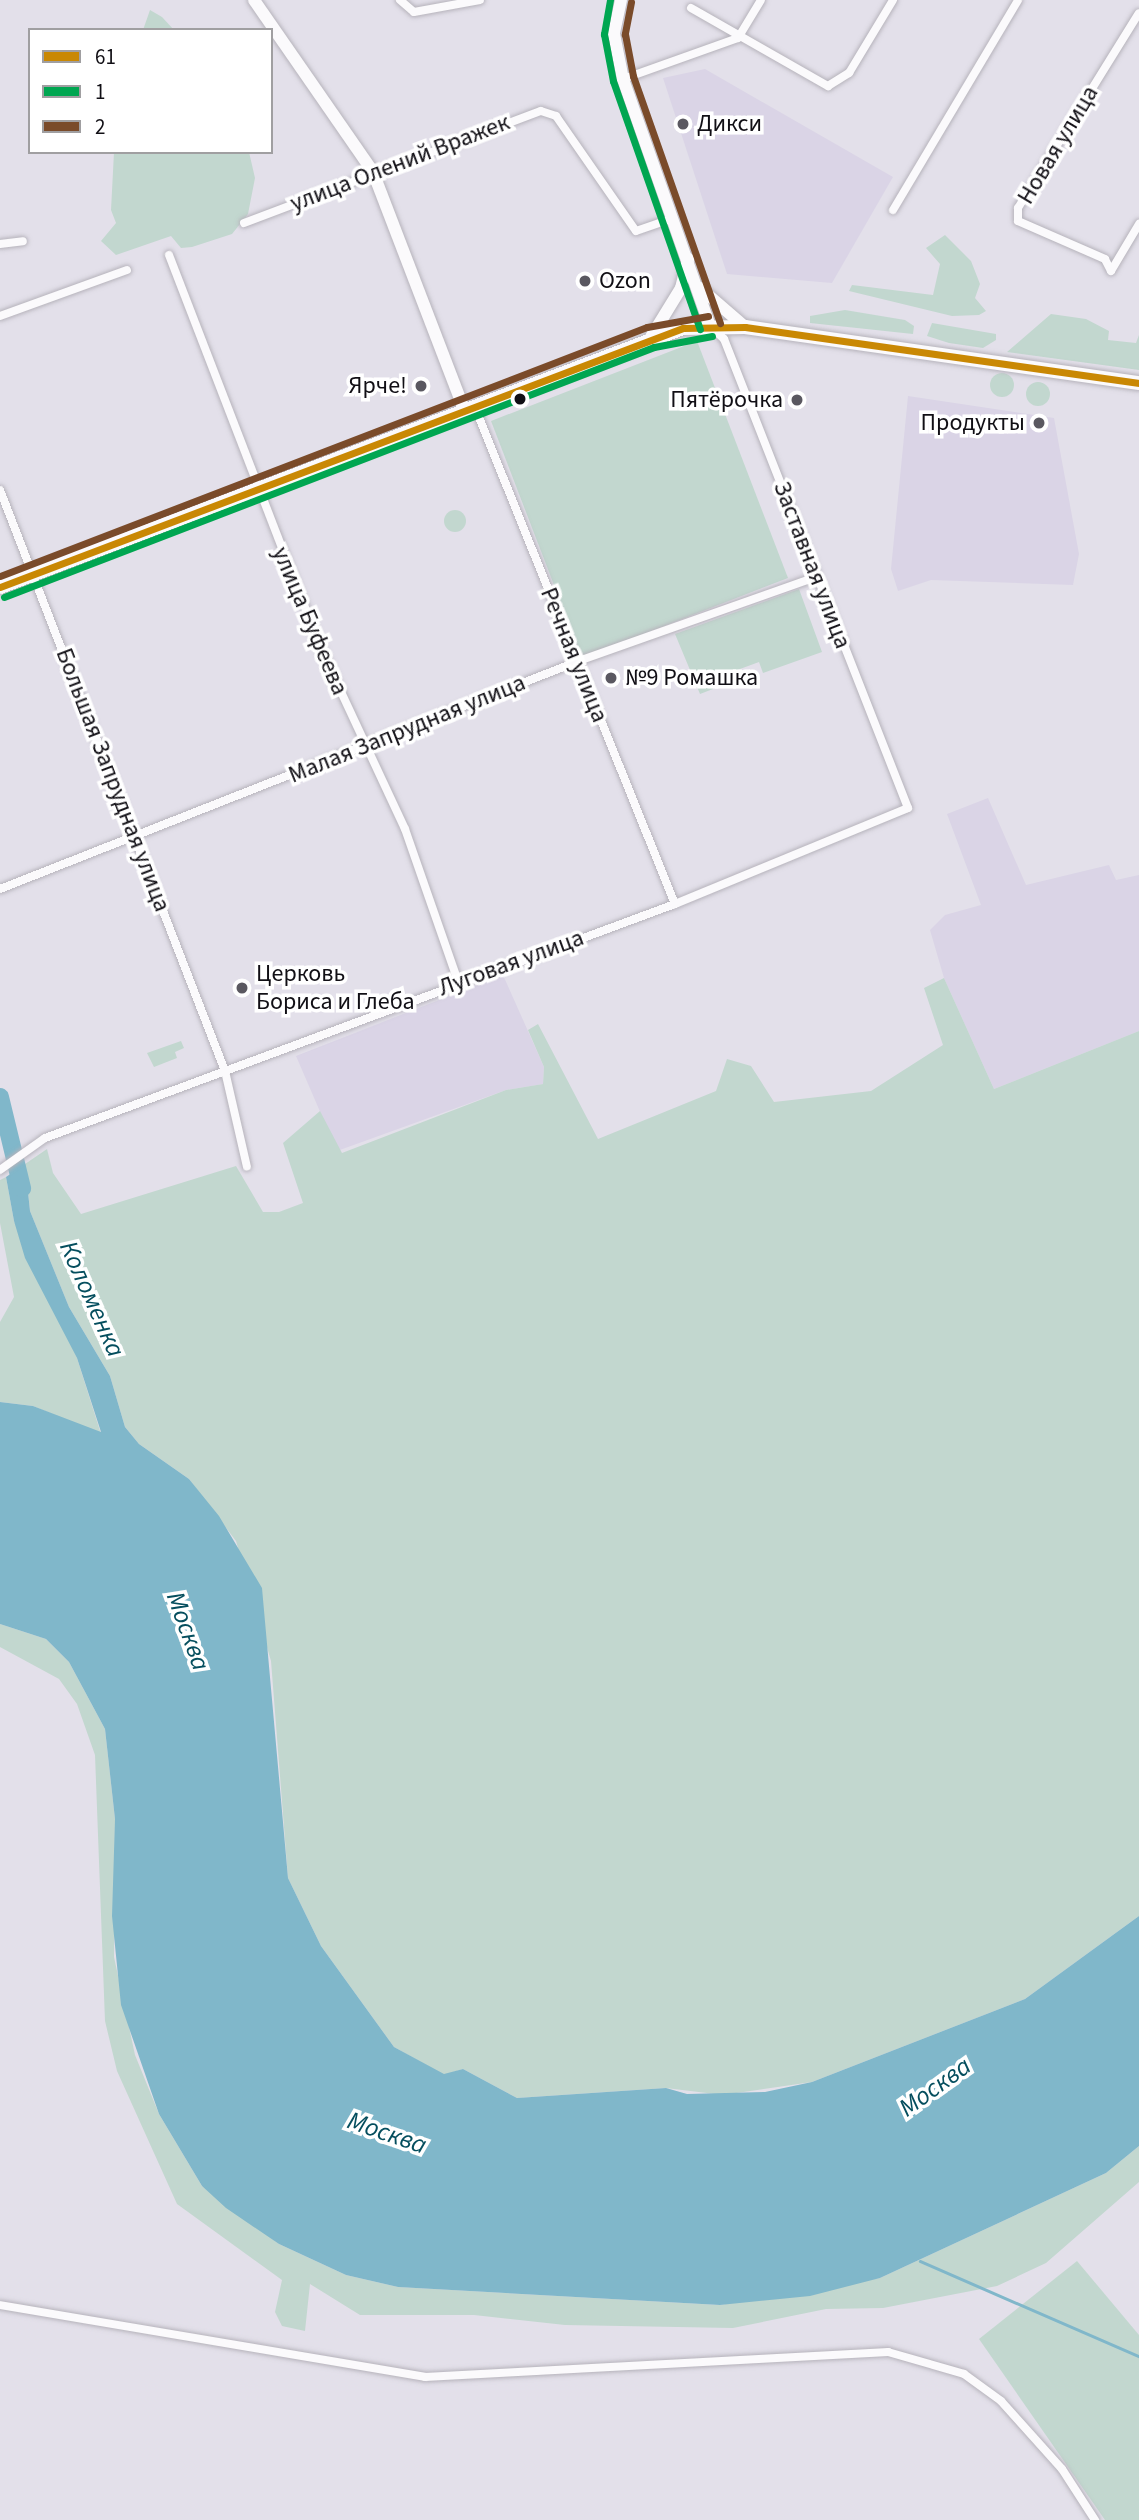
<!DOCTYPE html>
<html>
<head>
<meta charset="utf-8">
<style>
  body { margin:0 }
  #map { position:relative; width:1139px; height:2520px; overflow:hidden; background:#e3e0ea; font-family:"Source Sans 3",sans-serif }
  div>[style] { position:absolute }
  [style*='--x'] { left:calc(var(--x)*1px); top:calc(var(--y)*1px); width:calc(var(--w)*1px); rotate:calc(var(--a)*1deg) }
  .built>* { inset:0; background:#dad4e6 }
  .green>* { inset:0; background:#c2d7cf }
  .round { border-radius:50% }
  .water>* { inset:0; background:#80b7ca }
  .stream>* { height:2.5px; margin:-1.25px; padding:0 1.25px; transform-origin:1.25px; border-radius:1.25px; background:#80b7ca }
  .river>* { height:18px; margin:-9px; padding:0 9px; transform-origin:9px; border-radius:9px; background:#80b7ca }
  .roads { filter:drop-shadow(0 0 2px #b6b3bb) drop-shadow(0 0 2px #b6b3bb) }
  .street>* { height:8px; margin:-4px; padding:0 4px; transform-origin:4px; border-radius:4px; background:#fbfafc }
  .secondary>* { height:12px; margin:-6px; padding:0 6px; transform-origin:6px; border-radius:6px; background:#fbfafc }
  .primary>* { height:14px; margin:-7px; padding:0 7px; transform-origin:7px; border-radius:7px; background:#fbfafc }
  .bus-1>* { height:7px; margin:-3.5px; padding:0 3.5px; transform-origin:3.5px; border-radius:3.5px; background:#c98804 }
  .bus-2>* { height:7px; margin:-3.5px; padding:0 3.5px; transform-origin:3.5px; border-radius:3.5px; background:#00a651 }
  .bus-3>* { height:7px; margin:-3.5px; padding:0 3.5px; transform-origin:3.5px; border-radius:3.5px; background:#7a4b2a }
  .dots>* { width:19px; height:19px; translate:-50% -50%; box-sizing:border-box; border:4px solid #fff; border-radius:50% }
  span { translate:-50% -50%; white-space:nowrap; text-align:center; line-height:1.15; -webkit-text-stroke:7px #fff; paint-order:stroke }
  .poi-label { font-size:24px; color:#110f15 }
  .left { translate:0 -50%; text-align:left }
  .right { translate:-100% -50%; text-align:right }
  .street-label { font-size:24px; color:#110f15 }
  .water-label { font-size:26px; color:#054e5e; font-style:italic }
  .legend { position:absolute; left:28px; top:28px; width:245px; height:126px; box-sizing:border-box; background:#fff; border:2px solid #a09fa1; margin:0; padding:9px 12px; list-style:none; font-size:21px; color:#110f15 }
  .legend li { display:flex; align-items:center; gap:14px; height:35px }
  .legend b { width:35px; border:2px solid #a09fa1 }
</style>
</head>
<body>
<div id="map">
  <div class="built">
    <div style="clip-path:polygon(705px 69px,893px 177px,832px 283px,727px 274px,663px 78px)"></div>
    <div style="clip-path:polygon(908px 396px,1054px 418px,1079px 554px,1073px 585px,931px 580px,898px 591px,891px 569px)"></div>
    <div style="clip-path:polygon(988px 798px,1026px 885px,1109px 865px,1116px 880px,1139px 875px,1139px 1031px,994px 1089px,944px 978px,930px 930px,945px 915px,981px 905px,947px 814px)"></div>
    <div style="clip-path:polygon(503px 975px,544px 1067px,543px 1084px,506px 1090px,337px 1151px,296px 1056px)"></div>
  </div>
  <div class="green">
    <div style="clip-path:polygon(150px 10px,162px 17px,174px 30px,143px 30px)"></div>
    <div style="clip-path:polygon(114px 152px,249px 152px,255px 178px,248px 214px,232px 234px,192px 247px,181px 248px,171px 236px,116px 255px,101px 241px,116px 223px,111px 210px)"></div>
    <div style="clip-path:polygon(945px 235px,971px 261px,980px 284px,975px 298px,986px 311px,979px 315px,952px 316px,849px 291px,852px 285px,933px 295px,940px 264px,926px 248px)"></div>
    <div style="clip-path:polygon(845px 310px,905px 320px,914px 326px,913px 334px,810px 323px,810px 316px)"></div>
    <div style="clip-path:polygon(1051px 314px,1086px 319px,1109px 331px,1108px 340px,1136px 343px,1139px 335px,1139px 370px,1007px 352px)"></div>
    <div style="clip-path:polygon(932px 323px,996px 334px,996px 340px,983px 348px,949px 343px,927px 336px)"></div>
    <div style="clip-path:polygon(697px 341px,788px 578px,582px 658px,491px 421px)"></div>
    <div class="round" style="left:990px;top:373px;width:24px;height:24px"></div>
    <div class="round" style="left:1026px;top:382px;width:24px;height:24px"></div>
    <div class="round" style="left:444px;top:510px;width:22px;height:22px"></div>
    <div style="clip-path:polygon(799px 589px,822px 652px,763px 673px,759px 662px,710px 680px,713px 689px,700px 694px,675px 634px)"></div>
    <div style="clip-path:polygon(944px 978px,994px 1089px,1139px 1031px,1139px 1916px,1025px 1999px,812px 2082px,723px 2095px,666px 2088px,517px 2098px,463px 2069px,444px 2075px,394px 2047px,321px 1946px,288px 1878px,271px 1661px,236px 1541px,189px 1479px,139px 1444px,125px 1427px,110px 1376px,69px 1307px,30px 1211px,25px 1164px,47px 1149px,53px 1173px,81px 1214px,236px 1166px,263px 1212px,279px 1212px,303px 1203px,283px 1143px,320px 1111px,342px 1153px,506px 1090px,543px 1084px,544px 1067px,528px 1030px,538px 1024px,598px 1139px,716px 1091px,727px 1059px,751px 1066px,774px 1102px,871px 1091px,943px 1045px,924px 988px)"></div>
    <div style="clip-path:polygon(181px 1041px,184px 1048px,175px 1052px,177px 1058px,154px 1067px,147px 1053px)"></div>
    <div style="clip-path:polygon(6px 1177px,14px 1221px,77px 1358px,101px 1434px,33px 1406px,0 1402px,0 1322px,14px 1297px,0 1223px,0 1180px)"></div>
    <div style="clip-path:polygon(0 1624px,46px 1639px,69px 1662px,105px 1729px,115px 1819px,114px 1957px,135px 2055px,159px 2114px,202px 2186px,279px 2244px,346px 2275px,398px 2287px,720px 2305px,880px 2278px,1106px 2173px,1139px 2146px,1139px 2182px,1046px 2263px,997px 2286px,883px 2308px,826px 2309px,733px 2328px,565px 2325px,474px 2315px,360px 2315px,310px 2284px,305px 2331px,282px 2326px,275px 2312px,282px 2280px,177px 2204px,117px 2071px,105px 2021px,95px 1755px,77px 1704px,59px 1679px,0 1647px)"></div>
    <div style="clip-path:polygon(1077px 2261px,1139px 2335px,1139px 2520px,1105px 2520px,979px 2339px)"></div>
  </div>
  <div class="water">
    <div style="clip-path:polygon(0 1088px,18px 1146px,6px 1154px,0 1131px)"></div>
    <div style="clip-path:polygon(25px 1164px,30px 1211px,69px 1307px,110px 1376px,125px 1427px,139px 1444px,189px 1479px,219px 1516px,262px 1588px,288px 1878px,321px 1946px,394px 2047px,444px 2074px,463px 2069px,517px 2098px,666px 2088px,687px 2094px,765px 2092px,812px 2082px,1025px 1999px,1139px 1916px,1139px 2146px,1106px 2173px,880px 2278px,810px 2296px,720px 2305px,398px 2287px,346px 2275px,279px 2244px,226px 2208px,202px 2186px,159px 2114px,121px 2005px,112px 1916px,115px 1819px,105px 1729px,69px 1662px,46px 1639px,0 1624px,0 1402px,33px 1406px,101px 1432px,77px 1358px,25px 1258px,14px 1221px,6px 1177px)"></div>
  </div>
  <div class="stream">
    <div style="--x:920;--y:2261;--w:239;--a:23.5"></div>
  </div>
  <div class="river">
    <div style="--x:0;--y:1097;--w:94;--a:76.4"></div>
  </div>
  <div class="roads">
    <div class="street">
      <div style="--x:400;--y:0;--w:18;--a:41"></div>
      <div style="--x:414;--y:12;--w:67;--a:-10.3"></div>
      <div style="--x:691;--y:8;--w:158;--a:29.7"></div>
      <div style="--x:828;--y:86;--w:25;--a:-32"></div>
      <div style="--x:849;--y:73;--w:85;--a:-58.9"></div>
      <div style="--x:738;--y:38;--w:44;--a:-58.8"></div>
      <div style="--x:623;--y:79;--w:122;--a:-19.6"></div>
      <div style="--x:893;--y:210;--w:244;--a:-59.2"></div>
      <div style="--x:244;--y:223;--w:317;--a:-20.7"></div>
      <div style="--x:541;--y:111;--w:16;--a:18"></div>
      <div style="--x:556;--y:116;--w:140;--a:55.2"></div>
      <div style="--x:636;--y:231;--w:39;--a:-19"></div>
      <div style="--x:0;--y:244;--w:23;--a:-7"></div>
      <div style="--x:169;--y:255;--w:425;--a:68.9"></div>
      <div style="--x:322;--y:651;--w:196;--a:65"></div>
      <div style="--x:405;--y:829;--w:161;--a:70.8"></div>
      <div style="--x:1111;--y:271;--w:13;--a:-117"></div>
      <div style="--x:1105;--y:259;--w:95;--a:-156.4"></div>
      <div style="--x:1018;--y:221;--w:13;--a:-90"></div>
      <div style="--x:1018;--y:208;--w:229;--a:-58.2"></div>
      <div style="--x:1111;--y:271;--w:55;--a:-59.2"></div>
      <div style="--x:0;--y:316;--w:135;--a:-19.9"></div>
      <div style="--x:474;--y:405;--w:538;--a:68.06"></div>
      <div style="--x:0;--y:490;--w:623;--a:68.83"></div>
      <div style="--x:225;--y:1071;--w:98;--a:77.1"></div>
      <div style="--x:0;--y:889;--w:619;--a:-21.51"></div>
      <div style="--x:576;--y:662;--w:255;--a:-19.5"></div>
      <div style="--x:0;--y:1170;--w:55;--a:-35.4"></div>
      <div style="--x:45;--y:1138;--w:672;--a:-20.38"></div>
      <div style="--x:675;--y:904;--w:252;--a:-22.4"></div>
      <div style="--x:908;--y:808;--w:504;--a:-111.42"></div>
      <div style="--x:724;--y:339;--w:16;--a:-137"></div>
      <div style="--x:0;--y:2305;--w:431;--a:9.6"></div>
      <div style="--x:425;--y:2377;--w:464;--a:-3.1"></div>
      <div style="--x:888;--y:2352;--w:79;--a:16.1"></div>
      <div style="--x:964;--y:2374;--w:46;--a:36.1"></div>
      <div style="--x:1001;--y:2401;--w:91;--a:48.1"></div>
      <div style="--x:1062;--y:2469;--w:61;--a:57.1"></div>
    </div>
    <div class="secondary">
      <div style="--x:254;--y:0;--w:209;--a:55.3"></div>
      <div style="--x:373;--y:172;--w:254;--a:69"></div>
      <div style="--x:621;--y:0;--w:35;--a:102"></div>
      <div style="--x:614;--y:34;--w:46;--a:78.7"></div>
      <div style="--x:623;--y:79;--w:262;--a:70.6"></div>
      <div style="--x:700;--y:288;--w:60;--a:40.9"></div>
      <div style="--x:651;--y:337;--w:57;--a:-58.5"></div>
      <div style="--x:681;--y:288;--w:30;--a:-76"></div>
    </div>
    <div class="primary">
      <div style="--x:0;--y:587;--w:730;--a:-20.77"></div>
      <div style="--x:683;--y:328;--w:62;--a:-0.9"></div>
      <div style="--x:745;--y:327;--w:398;--a:8.1"></div>
    </div>
  </div>
  <div class="bus-1">
    <div style="--x:0;--y:587;--w:730;--a:-20.77"></div>
    <div style="--x:683;--y:328;--w:62;--a:-0.9"></div>
    <div style="--x:745;--y:327;--w:398;--a:8.1"></div>
  </div>
  <div class="bus-2">
    <div style="--x:610;--y:0;--w:35;--a:100"></div>
    <div style="--x:604;--y:34;--w:48;--a:79.2"></div>
    <div style="--x:613;--y:81;--w:263;--a:70.7"></div>
    <div style="--x:4;--y:597;--w:696;--a:-21.04"></div>
    <div style="--x:654;--y:347;--w:59;--a:-10.7"></div>
  </div>
  <div class="bus-3">
    <div style="--x:631;--y:2;--w:33;--a:101"></div>
    <div style="--x:625;--y:34;--w:43;--a:79.2"></div>
    <div style="--x:633;--y:76;--w:262;--a:70.6"></div>
    <div style="--x:0;--y:576;--w:693;--a:-21.05"></div>
    <div style="--x:647;--y:327;--w:62;--a:-10.2"></div>
  </div>
  <div class="dots">
    <div style="left:683px;top:124px;background:#5a5860"></div>
    <div style="left:585px;top:281px;background:#5a5860"></div>
    <div style="left:421px;top:386px;background:#5a5860"></div>
    <div style="left:520px;top:399px;background:#110f15"></div>
    <div style="left:797px;top:400px;background:#5a5860"></div>
    <div style="left:1039px;top:423px;background:#5a5860"></div>
    <div style="left:611px;top:678px;background:#5a5860"></div>
    <div style="left:242px;top:988px;background:#5a5860"></div>
  </div>
  <div class="poi-label">
    <span class="left" style="left:697px;top:124px">Дикси</span>
    <span class="left" style="left:599px;top:281px">Ozon</span>
    <span class="right" style="left:407px;top:386px">Ярче!</span>
    <span class="right" style="left:783px;top:400px">Пятёрочка</span>
    <span class="right" style="left:1025px;top:423px">Продукты</span>
    <span class="left" style="left:625px;top:678px">№9 Ромашка</span>
    <span class="left" style="left:256px;top:988px">Церковь<br>Бориса и Глеба</span>
  </div>
  <div class="street-label">
    <span style="left:1058px;top:145px;rotate:-59deg">Новая улица</span>
    <span style="left:400px;top:163px;rotate:-21deg">улица Олений Вражек</span>
    <span style="left:812px;top:565px;rotate:69deg">Заставная улица</span>
    <span style="left:310px;top:621px;rotate:67deg">улица Буфеева</span>
    <span style="left:574px;top:655px;rotate:68deg">Речная улица</span>
    <span style="left:407px;top:729px;rotate:-22deg">Малая Запрудная улица</span>
    <span style="left:113px;top:780px;rotate:69deg">Большая Запрудная улица</span>
    <span style="left:511px;top:963px;rotate:-20deg">Луговая улица</span>
  </div>
  <div class="water-label">
    <span style="left:92px;top:1299px;rotate:66deg">Коломенка</span>
    <span style="left:188px;top:1631px;rotate:70deg">Москва</span>
    <span style="left:935px;top:2087px;rotate:-36deg">Москва</span>
    <span style="left:387px;top:2133px;rotate:19deg">Москва</span>
  </div>
  <ul class="legend">
  <li><b style="height:9px;background:#c98804"></b>61</li>
  <li><b style="height:9px;background:#00a651"></b>1</li>
  <li><b style="height:9px;background:#7a4b2a"></b>2</li>
  </ul>
</div>
</body>
</html>
